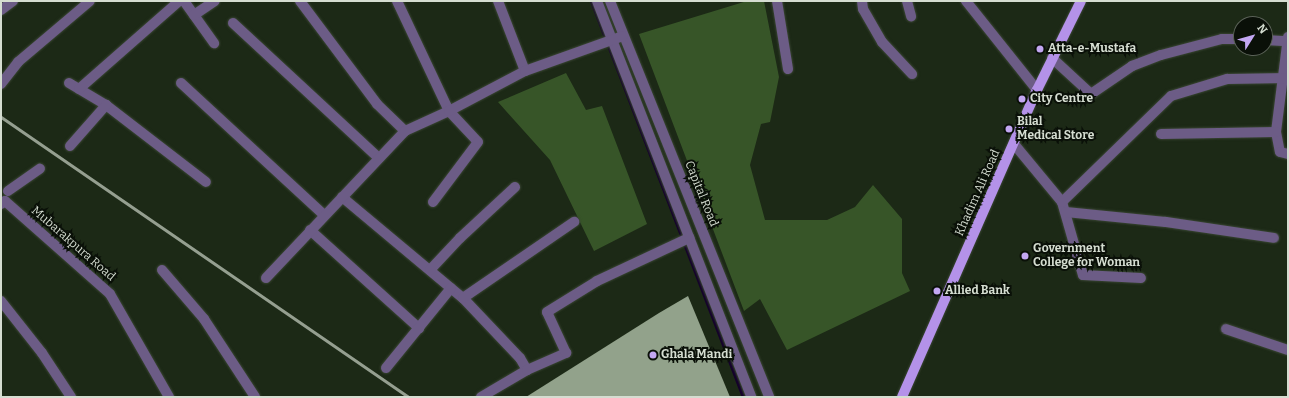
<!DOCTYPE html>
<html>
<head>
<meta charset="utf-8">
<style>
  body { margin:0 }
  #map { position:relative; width:1289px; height:398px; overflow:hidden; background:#1c2916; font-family:Bitter,serif }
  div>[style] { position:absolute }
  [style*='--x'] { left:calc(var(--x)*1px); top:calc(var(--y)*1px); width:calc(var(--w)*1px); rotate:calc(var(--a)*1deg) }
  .green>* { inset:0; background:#375528 }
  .stream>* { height:3px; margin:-1.5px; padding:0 1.5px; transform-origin:1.5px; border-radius:1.5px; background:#14002b }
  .building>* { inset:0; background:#92a28b }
  .roads { filter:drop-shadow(0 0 1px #3a4634) drop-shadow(0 0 1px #3a4634) }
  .minor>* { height:10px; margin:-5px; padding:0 5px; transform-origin:5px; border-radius:5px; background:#6c5c86 }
  .major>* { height:10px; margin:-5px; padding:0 5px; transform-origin:5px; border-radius:5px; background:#b492e9 }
  .rail>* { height:3px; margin:-1.5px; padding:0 1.5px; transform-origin:1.5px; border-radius:1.5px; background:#959f90 }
  .dots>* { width:11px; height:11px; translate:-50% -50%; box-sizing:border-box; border:2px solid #0a1008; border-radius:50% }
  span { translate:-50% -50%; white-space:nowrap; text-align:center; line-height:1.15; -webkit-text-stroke:4px #0a1008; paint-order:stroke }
  .poi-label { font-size:12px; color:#d5ddd1; font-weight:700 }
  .left { translate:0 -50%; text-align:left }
  .street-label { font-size:12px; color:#d5ddd1 }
  .frame { position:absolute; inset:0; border:2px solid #d5ddd1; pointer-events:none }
  .north { position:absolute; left:1233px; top:16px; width:40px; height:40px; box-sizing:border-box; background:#0a1008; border:1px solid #5b6258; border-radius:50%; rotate:53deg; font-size:11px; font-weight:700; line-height:16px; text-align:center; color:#d5ddd1 }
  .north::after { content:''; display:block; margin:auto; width:14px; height:18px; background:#c3a7f2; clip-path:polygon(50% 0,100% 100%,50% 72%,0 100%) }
</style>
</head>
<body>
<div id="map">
  <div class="green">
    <div style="clip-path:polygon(747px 1px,764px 1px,779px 77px,770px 122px,761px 124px,750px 165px,765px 220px,827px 220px,855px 207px,873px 185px,902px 219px,902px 273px,910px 291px,787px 350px,760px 299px,744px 311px,639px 34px)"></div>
    <div style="clip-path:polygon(566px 73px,586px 110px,602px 106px,647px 224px,594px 251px,550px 160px,498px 102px)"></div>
  </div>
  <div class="stream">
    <div style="--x:591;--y:1;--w:424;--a:69"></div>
  </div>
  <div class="building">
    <div style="clip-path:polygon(688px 296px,730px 397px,526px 397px,659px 313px)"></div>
  </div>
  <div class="roads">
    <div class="minor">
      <div style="--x:184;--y:1;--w:52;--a:54.5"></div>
      <div style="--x:300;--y:1;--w:129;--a:53.2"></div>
      <div style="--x:377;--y:104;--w:39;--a:44"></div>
      <div style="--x:397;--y:1;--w:122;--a:64.7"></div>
      <div style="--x:449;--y:111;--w:42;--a:46.9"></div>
      <div style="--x:478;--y:142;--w:75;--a:126.9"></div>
      <div style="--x:498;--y:1;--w:75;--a:68.9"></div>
      <div style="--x:597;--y:1;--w:425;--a:68.7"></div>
      <div style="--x:610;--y:1;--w:427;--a:68.1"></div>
      <div style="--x:777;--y:1;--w:69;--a:80.8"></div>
      <div style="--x:862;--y:1;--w:8;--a:83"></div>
      <div style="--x:863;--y:9;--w:38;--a:60"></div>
      <div style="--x:882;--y:42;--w:44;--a:46.8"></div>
      <div style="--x:907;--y:1;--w:16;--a:75"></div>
      <div style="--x:966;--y:1;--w:114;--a:51.4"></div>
      <div style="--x:1;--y:10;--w:15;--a:-37"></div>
      <div style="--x:194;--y:15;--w:25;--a:-34"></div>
      <div style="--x:233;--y:23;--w:199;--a:42.8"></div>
      <div style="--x:1288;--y:37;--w:96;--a:97.2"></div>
      <div style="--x:1276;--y:132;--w:20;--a:79"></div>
      <div style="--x:1280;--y:152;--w:8;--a:14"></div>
      <div style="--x:1265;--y:40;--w:22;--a:3"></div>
      <div style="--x:1052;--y:58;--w:53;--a:42.7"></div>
      <div style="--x:1091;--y:94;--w:50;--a:-34.3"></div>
      <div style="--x:1132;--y:66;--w:31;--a:-21"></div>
      <div style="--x:1161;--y:55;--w:63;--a:-14.7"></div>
      <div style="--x:1222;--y:39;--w:19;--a:0"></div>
      <div style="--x:69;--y:83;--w:43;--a:30.7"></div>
      <div style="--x:106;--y:105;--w:126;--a:37.6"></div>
      <div style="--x:181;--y:83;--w:195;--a:42.7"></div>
      <div style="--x:1;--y:84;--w:28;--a:-52"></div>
      <div style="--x:18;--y:62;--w:94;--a:-40.3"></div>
      <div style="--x:79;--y:89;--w:133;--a:-41.3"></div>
      <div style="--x:1161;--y:134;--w:115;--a:-1"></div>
      <div style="--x:1014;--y:144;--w:75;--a:50.4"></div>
      <div style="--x:1062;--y:202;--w:76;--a:74"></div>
      <div style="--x:1083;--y:275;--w:58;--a:3"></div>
      <div style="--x:70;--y:146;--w:55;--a:-48.7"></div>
      <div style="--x:8;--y:191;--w:39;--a:-35"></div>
      <div style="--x:342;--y:197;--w:158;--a:39.9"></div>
      <div style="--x:463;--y:298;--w:83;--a:46.5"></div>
      <div style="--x:520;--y:358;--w:14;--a:60"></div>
      <div style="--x:1062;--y:202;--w:152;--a:-44.2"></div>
      <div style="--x:1171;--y:96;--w:59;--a:-16.9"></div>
      <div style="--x:1227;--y:79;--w:61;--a:-0.9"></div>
      <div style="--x:1;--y:204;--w:5;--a:-37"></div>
      <div style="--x:5;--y:201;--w:140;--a:41.5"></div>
      <div style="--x:110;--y:294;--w:119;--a:60.2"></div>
      <div style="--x:1066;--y:212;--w:100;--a:5.7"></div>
      <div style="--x:1166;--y:222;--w:109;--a:8.4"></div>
      <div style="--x:310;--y:230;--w:147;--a:42"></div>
      <div style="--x:162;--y:270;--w:65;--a:49.4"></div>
      <div style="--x:204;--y:319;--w:93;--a:56.8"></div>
      <div style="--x:430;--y:270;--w:44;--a:-46.8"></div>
      <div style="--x:460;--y:238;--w:75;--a:-42.8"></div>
      <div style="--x:266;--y:278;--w:202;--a:-46.6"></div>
      <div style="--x:405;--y:131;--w:48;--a:-24.4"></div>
      <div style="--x:449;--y:111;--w:86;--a:-27.8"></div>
      <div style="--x:525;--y:71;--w:104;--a:-19.7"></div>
      <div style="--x:463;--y:298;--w:135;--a:-34.4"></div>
      <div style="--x:1;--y:301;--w:66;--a:51.7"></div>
      <div style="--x:42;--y:353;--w:53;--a:56.6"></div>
      <div style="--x:1226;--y:329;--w:65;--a:18.7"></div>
      <div style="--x:386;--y:368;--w:103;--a:-50.9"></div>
      <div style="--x:481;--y:397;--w:53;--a:-30.4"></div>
      <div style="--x:527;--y:370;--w:43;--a:-23.6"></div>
      <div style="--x:566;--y:353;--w:45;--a:-114.9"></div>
      <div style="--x:547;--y:312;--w:59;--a:-31.8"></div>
      <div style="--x:597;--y:281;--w:102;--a:-25.1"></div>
    </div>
    <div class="major">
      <div style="--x:902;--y:397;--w:335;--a:-66.3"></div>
      <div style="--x:1037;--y:90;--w:99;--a:-63.7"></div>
    </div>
  </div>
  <div class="rail">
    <div style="--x:1;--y:117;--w:494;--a:34.5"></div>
  </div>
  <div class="dots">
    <div style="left:1040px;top:49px;background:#c3a7f2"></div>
    <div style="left:1022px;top:99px;background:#c3a7f2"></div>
    <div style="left:1009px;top:129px;background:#c3a7f2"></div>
    <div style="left:1025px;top:256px;background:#c3a7f2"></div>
    <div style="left:937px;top:291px;background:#c3a7f2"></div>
    <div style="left:653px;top:355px;background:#c3a7f2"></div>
  </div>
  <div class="poi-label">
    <span class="left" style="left:1048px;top:49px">Atta-e-Mustafa</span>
    <span class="left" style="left:1030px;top:99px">City Centre</span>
    <span class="left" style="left:1017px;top:129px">Bilal<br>Medical Store</span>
    <span class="left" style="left:1033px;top:256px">Government<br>College for Woman</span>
    <span class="left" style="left:945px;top:291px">Allied Bank</span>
    <span class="left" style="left:661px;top:355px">Ghala Mandi</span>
  </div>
  <div class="street-label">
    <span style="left:978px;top:193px;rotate:-66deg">Khadim Ali Road</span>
    <span style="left:701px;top:194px;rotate:68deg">Capital Road</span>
    <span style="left:73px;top:244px;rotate:41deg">Mubarakpura Road</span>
  </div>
  <div class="frame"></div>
  <div class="north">N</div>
</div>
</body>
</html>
